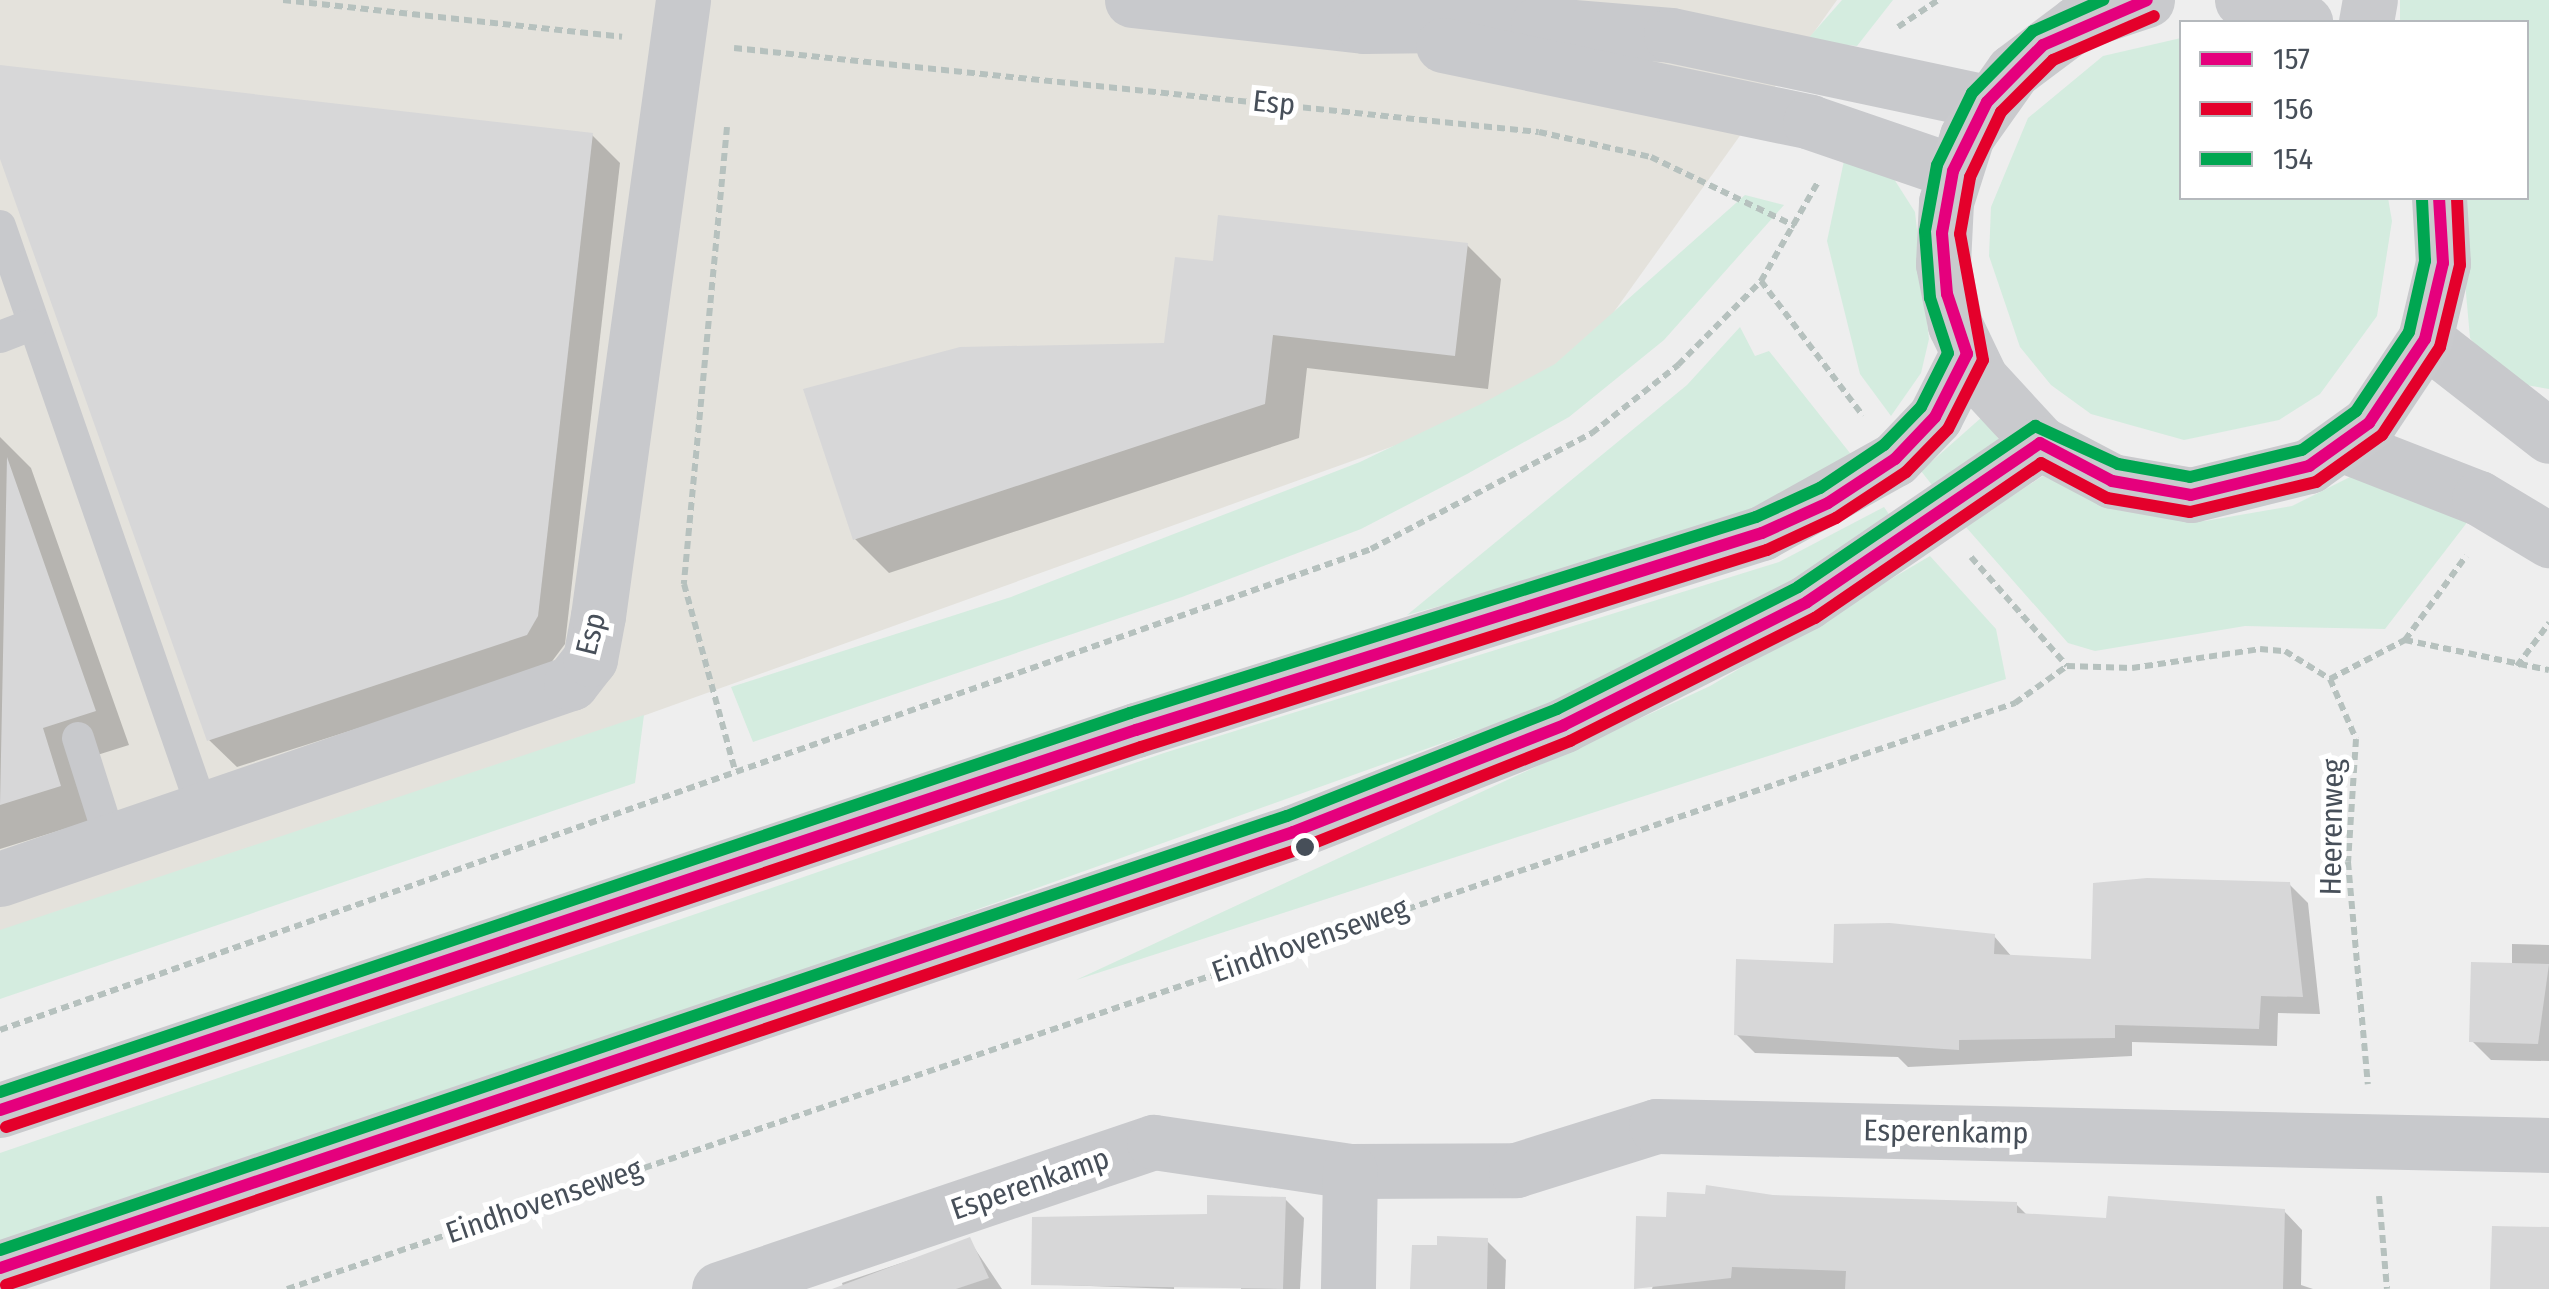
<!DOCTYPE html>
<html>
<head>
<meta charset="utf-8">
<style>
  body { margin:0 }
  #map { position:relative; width:2549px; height:1289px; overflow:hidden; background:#eee; font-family:"Fira Sans Condensed",sans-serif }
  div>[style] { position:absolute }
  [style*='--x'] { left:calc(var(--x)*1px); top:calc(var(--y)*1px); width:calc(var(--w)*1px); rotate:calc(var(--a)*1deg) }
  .commercial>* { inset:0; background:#e4e2dc }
  .green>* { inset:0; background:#d4ecdf }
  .shadow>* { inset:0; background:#0003 }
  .building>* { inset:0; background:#d7d7d8 }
  .path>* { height:6px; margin-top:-3px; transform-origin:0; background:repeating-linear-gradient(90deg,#b6c1be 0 8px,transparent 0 13px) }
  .service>* { height:32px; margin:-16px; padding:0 16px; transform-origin:16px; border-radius:16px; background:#c8c9cc }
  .minor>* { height:55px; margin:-27.5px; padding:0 27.5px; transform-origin:27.5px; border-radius:27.5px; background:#c8c9cc }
  .tertiary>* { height:55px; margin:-27.5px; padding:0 27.5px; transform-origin:27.5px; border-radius:27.5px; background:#c8c9cc }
  .secondary>* { height:55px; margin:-27.5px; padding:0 27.5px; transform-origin:27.5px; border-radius:27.5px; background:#c9cacd }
  .bus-1>* { height:12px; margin:-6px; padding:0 6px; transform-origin:6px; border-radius:6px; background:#e5007d }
  .bus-2>* { height:12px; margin:-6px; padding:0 6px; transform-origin:6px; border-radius:6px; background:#e4002b }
  .bus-3>* { height:12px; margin:-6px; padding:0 6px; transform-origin:6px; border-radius:6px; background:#00a651 }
  .dots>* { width:28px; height:28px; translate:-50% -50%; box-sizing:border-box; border:5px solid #fff; border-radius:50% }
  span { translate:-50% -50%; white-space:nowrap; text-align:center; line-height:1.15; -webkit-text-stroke:10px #fff; paint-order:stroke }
  .street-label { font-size:30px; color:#474f59 }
  .legend { position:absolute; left:2179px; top:20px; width:350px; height:180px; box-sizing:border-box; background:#fff; border:2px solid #b5b9bd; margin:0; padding:12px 18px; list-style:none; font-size:30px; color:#474f59 }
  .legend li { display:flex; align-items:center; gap:20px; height:50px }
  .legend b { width:50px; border:2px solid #b5b9bd }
</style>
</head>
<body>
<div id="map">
  <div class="commercial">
    <div style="clip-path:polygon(0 0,1837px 0,1561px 386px,0 947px)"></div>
  </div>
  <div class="green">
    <div style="clip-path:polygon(1842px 0,1893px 0,1857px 46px,1806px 41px)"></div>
    <div style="clip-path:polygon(2400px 0,2549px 0,2549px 389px,2503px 381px,2470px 338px,2465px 282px,2465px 198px,2526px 198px,2526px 22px,2400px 22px)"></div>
    <div style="clip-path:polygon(2181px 38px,2182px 198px,2388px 198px,2392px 221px,2377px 316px,2320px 394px,2279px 420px,2184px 440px,2091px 414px,2051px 385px,2020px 347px,1989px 256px,1991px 207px,2028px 118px,2103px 56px)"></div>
    <div style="clip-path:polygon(1845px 156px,1887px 168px,1915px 212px,1929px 339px,1921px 373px,1891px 416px,1860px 374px,1827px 241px)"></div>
    <div style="clip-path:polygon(1745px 195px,1784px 205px,1664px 340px,1569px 417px,1467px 474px,1361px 529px,1182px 597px,753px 742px,731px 687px,1011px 597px,1360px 462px,1483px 403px,1555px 364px)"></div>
    <div style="clip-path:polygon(1740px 327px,1755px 356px,1769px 351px,1861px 467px,1752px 521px,1407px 615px,1687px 385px)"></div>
    <div style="clip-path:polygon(1982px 417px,2001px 442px,1943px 499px,1921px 471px)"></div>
    <div style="clip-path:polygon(2354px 475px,2472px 516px,2385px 629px,2245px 626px,2095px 651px,2068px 643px,1965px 526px,2043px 476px,2118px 510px,2205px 521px,2292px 506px)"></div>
    <div style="clip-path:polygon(1884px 507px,1901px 532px,1574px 696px,0 1259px,0 1153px,1164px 753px,1779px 562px)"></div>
    <div style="clip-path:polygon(1930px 556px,1996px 629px,2006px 679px,1076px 980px,1710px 686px)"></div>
    <div style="clip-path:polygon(644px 715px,635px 783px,0 999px,0 930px)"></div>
  </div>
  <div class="shadow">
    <div style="clip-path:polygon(0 68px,592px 135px,620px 163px,565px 644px,547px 668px,237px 767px,209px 740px,0 151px)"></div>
    <div style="clip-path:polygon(1467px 245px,1501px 279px,1488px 389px,1307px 368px,1299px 438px,889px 573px,855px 539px,1166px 346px,1215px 263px)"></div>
    <div style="clip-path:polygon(0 437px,31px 468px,129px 745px,75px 762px,93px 820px,0 849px)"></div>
    <div style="clip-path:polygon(2289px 884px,2308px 903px,2320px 1014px,2278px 1013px,2277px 1046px,2132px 1042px,2132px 1056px,1908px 1067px,1898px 1057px,1755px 1053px,1736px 1034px,1836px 966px,1994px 936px,2012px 957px,2094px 962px)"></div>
    <div style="clip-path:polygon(2512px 944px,2549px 945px,2549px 1061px,2491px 1060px,2472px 1041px,2512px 966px)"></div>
    <div style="clip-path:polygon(1678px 1195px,2016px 1204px,2029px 1217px,2109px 1221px,2284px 1211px,2302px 1230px,2301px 1285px,2313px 1289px,1652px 1289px)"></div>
    <div style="clip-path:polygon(1243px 1198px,1285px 1199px,1304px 1218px,1300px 1289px,1241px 1289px)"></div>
    <div style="clip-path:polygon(969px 1240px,1002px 1289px,844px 1289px,842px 1283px)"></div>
    <div style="clip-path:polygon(1487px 1241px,1506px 1260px,1505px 1289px,1415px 1289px)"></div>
    <div style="clip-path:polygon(1176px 1243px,1174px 1289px,1033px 1284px)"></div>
  </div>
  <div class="building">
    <div style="clip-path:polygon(0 65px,593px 133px,538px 616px,527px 635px,207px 741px,0 159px)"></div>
    <div style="clip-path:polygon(1218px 215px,1468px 243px,1455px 356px,1273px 335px,1265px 404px,853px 540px,803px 389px,960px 347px,1164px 343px,1175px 257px,1213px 261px)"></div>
    <div style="clip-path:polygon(7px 457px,96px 711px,43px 728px,61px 786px,0 805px)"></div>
    <div style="clip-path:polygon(2147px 878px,2290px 882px,2303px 997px,2261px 996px,2259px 1029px,2115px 1025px,2115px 1038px,1959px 1040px,1959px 1050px,1734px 1035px,1736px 959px,1833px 963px,1834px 924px,1890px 923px,1995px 934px,1994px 954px,2091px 959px,2093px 883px)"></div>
    <div style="clip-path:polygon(2471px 962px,2549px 964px,2538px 1044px,2469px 1042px)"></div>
    <div style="clip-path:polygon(1706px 1185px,1773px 1195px,2017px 1202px,2017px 1213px,2106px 1218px,2108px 1196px,2285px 1209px,2283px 1289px,1845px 1289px,1846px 1271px,1732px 1267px,1731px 1278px,1634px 1289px,1636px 1216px,1666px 1217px,1667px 1192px,1705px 1194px)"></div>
    <div style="clip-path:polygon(1207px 1195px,1286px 1197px,1283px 1289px,1031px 1285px,1032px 1217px,1207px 1214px)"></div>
    <div style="clip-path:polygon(2492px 1226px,2549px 1227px,2549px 1289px,2490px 1289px)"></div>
    <div style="clip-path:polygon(1437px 1236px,1488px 1238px,1487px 1289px,1410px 1289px,1412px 1245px,1437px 1245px)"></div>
    <div style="clip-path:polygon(970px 1237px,989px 1278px,956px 1289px,832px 1289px)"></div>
  </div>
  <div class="path">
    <div style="--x:283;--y:0;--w:341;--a:6.2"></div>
    <div style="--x:1898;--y:27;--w:48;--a:-34"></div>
    <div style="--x:734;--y:48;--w:809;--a:5.96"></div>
    <div style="--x:1539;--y:132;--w:115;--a:12.6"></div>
    <div style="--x:1651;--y:157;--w:160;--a:25.6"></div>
    <div style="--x:727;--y:127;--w:459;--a:95.4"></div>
    <div style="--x:684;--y:584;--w:194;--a:74.7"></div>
    <div style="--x:1761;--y:281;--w:169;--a:52.9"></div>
    <div style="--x:1971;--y:557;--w:145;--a:48.6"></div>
    <div style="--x:2067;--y:666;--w:65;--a:1.8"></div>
    <div style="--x:2132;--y:668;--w:129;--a:-8.4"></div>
    <div style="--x:2260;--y:649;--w:25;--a:5"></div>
    <div style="--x:2285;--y:651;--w:53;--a:31.9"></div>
    <div style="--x:2330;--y:679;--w:65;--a:66.6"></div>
    <div style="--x:2356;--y:739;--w:123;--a:93.7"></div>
    <div style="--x:2348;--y:862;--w:223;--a:84.9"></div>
    <div style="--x:2405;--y:640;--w:147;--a:11.8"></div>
    <div style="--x:2517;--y:666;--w:54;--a:-53.3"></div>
    <div style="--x:2330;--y:679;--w:85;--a:-27.5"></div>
    <div style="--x:2405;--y:640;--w:104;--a:-54"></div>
    <div style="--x:0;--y:1030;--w:1453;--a:-19.33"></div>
    <div style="--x:1371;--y:549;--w:250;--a:-27.7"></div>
    <div style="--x:1592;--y:433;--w:110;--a:-38.3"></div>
    <div style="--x:1678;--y:365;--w:118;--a:-45.3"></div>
    <div style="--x:1761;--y:281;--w:114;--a:-60.1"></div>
    <div style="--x:2379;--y:1196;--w:93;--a:85.1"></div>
    <div style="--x:287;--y:1289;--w:1825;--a:-18.73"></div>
    <div style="--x:2015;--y:703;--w:64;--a:-35.4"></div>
  </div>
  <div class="service">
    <div style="--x:0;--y:226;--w:619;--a:70.86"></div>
    <div style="--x:0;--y:337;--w:33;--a:-21"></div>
    <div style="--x:78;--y:738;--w:109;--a:72.4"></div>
  </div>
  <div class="minor">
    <div style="--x:1132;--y:0;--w:233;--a:6.4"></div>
    <div style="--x:1364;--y:26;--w:174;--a:-0.7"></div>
    <div style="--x:1538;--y:24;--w:133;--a:4.7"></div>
    <div style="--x:1671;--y:35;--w:323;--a:12"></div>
    <div style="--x:1443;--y:45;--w:375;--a:11.8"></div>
    <div style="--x:1810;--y:122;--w:151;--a:18.9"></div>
    <div style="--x:0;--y:879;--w:604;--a:-18.95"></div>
    <div style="--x:571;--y:683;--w:31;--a:-52"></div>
    <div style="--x:590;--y:659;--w:44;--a:-79.5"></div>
    <div style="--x:598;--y:616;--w:622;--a:-82.14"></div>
    <div style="--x:1350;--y:1171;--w:166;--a:-0.3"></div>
    <div style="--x:1516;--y:1170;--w:147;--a:-17.4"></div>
    <div style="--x:1656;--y:1126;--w:893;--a:1.22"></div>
    <div style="--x:719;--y:1289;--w:459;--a:-18.7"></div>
    <div style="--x:1154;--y:1142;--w:198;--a:8.4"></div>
    <div style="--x:1350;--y:1171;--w:118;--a:91"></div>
  </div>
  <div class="tertiary">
    <div style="--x:2425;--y:339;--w:157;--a:38"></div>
    <div style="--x:2343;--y:445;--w:146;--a:21.3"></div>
    <div style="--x:2479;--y:498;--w:82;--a:31"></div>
  </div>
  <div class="secondary">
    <div style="--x:2147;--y:0;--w:74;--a:161.8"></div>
    <div style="--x:2077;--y:23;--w:80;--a:143.1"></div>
    <div style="--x:2013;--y:71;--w:80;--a:125.3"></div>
    <div style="--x:1967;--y:136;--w:69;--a:107.7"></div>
    <div style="--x:1946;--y:202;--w:62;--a:92.8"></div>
    <div style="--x:1943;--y:264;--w:62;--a:78.9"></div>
    <div style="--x:1955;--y:325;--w:60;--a:64.3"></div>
    <div style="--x:1981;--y:379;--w:87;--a:47.3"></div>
    <div style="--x:2040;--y:443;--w:81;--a:27.8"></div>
    <div style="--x:2112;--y:481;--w:80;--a:10"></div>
    <div style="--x:2191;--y:495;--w:122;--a:-13.8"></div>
    <div style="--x:2309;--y:466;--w:74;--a:-35.6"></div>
    <div style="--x:2369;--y:423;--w:101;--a:-56.3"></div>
    <div style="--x:2425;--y:339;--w:78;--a:-76.7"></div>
    <div style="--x:2443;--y:263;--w:65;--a:-93.5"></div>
    <div style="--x:2242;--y:0;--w:67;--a:19.2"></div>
    <div style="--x:2366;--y:22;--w:22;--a:-80"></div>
    <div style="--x:0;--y:1110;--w:1198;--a:-18.5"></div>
    <div style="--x:1136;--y:730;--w:656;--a:-17.47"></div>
    <div style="--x:1762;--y:533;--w:152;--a:-29.1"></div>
    <div style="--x:1895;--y:459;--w:58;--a:-46.4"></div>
    <div style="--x:1935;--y:417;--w:71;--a:-63.1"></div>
    <div style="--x:0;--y:1268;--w:1365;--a:-18.63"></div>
    <div style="--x:1293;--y:832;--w:291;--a:-21.5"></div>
    <div style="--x:1564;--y:725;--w:272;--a:-26.8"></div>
    <div style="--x:1807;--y:602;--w:282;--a:-34.3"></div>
  </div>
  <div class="bus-1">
    <div style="--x:0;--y:1110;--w:1198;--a:-18.5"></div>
    <div style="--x:1136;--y:730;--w:656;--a:-17.47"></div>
    <div style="--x:1762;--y:533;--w:72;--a:-24.4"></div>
    <div style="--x:1828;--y:503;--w:80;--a:-33.3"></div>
    <div style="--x:1895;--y:459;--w:58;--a:-46.4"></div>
    <div style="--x:1935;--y:417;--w:71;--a:-63.1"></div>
    <div style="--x:1967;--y:354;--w:63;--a:-108.4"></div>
    <div style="--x:1947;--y:294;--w:61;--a:-94.7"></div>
    <div style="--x:1942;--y:233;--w:63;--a:-79.9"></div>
    <div style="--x:1953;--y:171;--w:77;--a:-63.8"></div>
    <div style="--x:1987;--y:102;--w:80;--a:-45.5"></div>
    <div style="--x:2043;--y:45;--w:113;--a:-23.4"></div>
    <div style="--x:0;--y:1268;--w:1365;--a:-18.63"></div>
    <div style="--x:1293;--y:832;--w:291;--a:-21.5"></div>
    <div style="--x:1564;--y:725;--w:272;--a:-26.8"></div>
    <div style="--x:1807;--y:602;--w:282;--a:-34.3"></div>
    <div style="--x:2040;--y:443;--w:81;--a:27.8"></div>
    <div style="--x:2112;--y:481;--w:80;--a:10"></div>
    <div style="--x:2191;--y:495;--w:122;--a:-13.8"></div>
    <div style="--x:2309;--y:466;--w:74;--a:-35.6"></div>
    <div style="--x:2369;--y:423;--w:101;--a:-56.3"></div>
    <div style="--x:2425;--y:339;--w:78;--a:-76.7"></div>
    <div style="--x:2443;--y:263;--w:65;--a:-93.5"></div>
  </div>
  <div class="bus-2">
    <div style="--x:6;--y:1127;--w:1197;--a:-18.51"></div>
    <div style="--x:1141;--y:747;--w:656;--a:-17.47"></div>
    <div style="--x:1767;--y:550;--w:76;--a:-24.9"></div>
    <div style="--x:1836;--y:518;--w:84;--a:-33.3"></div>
    <div style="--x:1906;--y:472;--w:60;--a:-45.7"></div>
    <div style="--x:1948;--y:429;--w:77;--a:-63.1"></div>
    <div style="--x:1983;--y:360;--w:128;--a:-100.3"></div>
    <div style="--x:1960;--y:234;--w:58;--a:-80"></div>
    <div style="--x:1970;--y:177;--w:72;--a:-64.5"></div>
    <div style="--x:2001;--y:112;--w:74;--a:-45"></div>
    <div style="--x:2053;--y:60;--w:110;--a:-23.5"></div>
    <div style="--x:6;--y:1285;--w:1365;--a:-18.63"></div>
    <div style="--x:1299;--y:849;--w:292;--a:-21.7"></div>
    <div style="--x:1570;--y:741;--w:274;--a:-26.7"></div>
    <div style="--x:1815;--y:618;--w:274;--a:-34.4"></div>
    <div style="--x:2041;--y:463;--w:75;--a:27.9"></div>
    <div style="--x:2107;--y:498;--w:84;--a:9.6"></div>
    <div style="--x:2190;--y:512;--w:130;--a:-13.4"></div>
    <div style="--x:2316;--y:482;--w:81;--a:-35.5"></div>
    <div style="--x:2382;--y:435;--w:105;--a:-56.6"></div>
    <div style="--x:2440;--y:347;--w:84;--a:-76.3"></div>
    <div style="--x:2460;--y:265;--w:67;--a:-92.6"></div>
  </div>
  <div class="bus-3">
    <div style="--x:0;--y:1092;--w:1192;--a:-18.54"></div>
    <div style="--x:1130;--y:713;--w:656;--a:-17.39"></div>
    <div style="--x:1756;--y:517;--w:70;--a:-24.4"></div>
    <div style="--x:1820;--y:488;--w:77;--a:-33.9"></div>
    <div style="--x:1884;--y:445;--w:53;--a:-45.8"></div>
    <div style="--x:1921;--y:407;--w:60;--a:-63.4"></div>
    <div style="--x:1948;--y:353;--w:58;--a:-108.1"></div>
    <div style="--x:1930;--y:298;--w:67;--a:-94.3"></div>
    <div style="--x:1925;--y:231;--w:67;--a:-79.7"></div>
    <div style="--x:1937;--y:165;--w:80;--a:-64.1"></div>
    <div style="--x:1972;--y:93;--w:87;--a:-45.5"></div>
    <div style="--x:2033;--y:31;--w:77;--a:-23.9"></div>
    <div style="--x:0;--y:1250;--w:1358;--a:-18.64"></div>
    <div style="--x:1287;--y:816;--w:290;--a:-21.6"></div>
    <div style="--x:1557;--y:709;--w:270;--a:-26.8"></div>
    <div style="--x:1798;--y:587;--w:287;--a:-34.2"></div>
    <div style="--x:2035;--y:426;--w:91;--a:24.6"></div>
    <div style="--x:2118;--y:464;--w:73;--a:10.2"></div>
    <div style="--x:2190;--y:477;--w:115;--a:-13.6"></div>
    <div style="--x:2302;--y:450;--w:67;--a:-35.8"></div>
    <div style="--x:2356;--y:411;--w:95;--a:-56.1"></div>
    <div style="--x:2409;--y:332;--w:73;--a:-77.3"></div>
    <div style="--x:2425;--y:261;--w:62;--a:-92.8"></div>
  </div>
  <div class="dots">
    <div style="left:1305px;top:847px;background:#474f59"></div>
  </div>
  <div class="street-label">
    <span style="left:1274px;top:103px;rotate:6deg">Esp</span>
    <span style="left:591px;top:634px;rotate:-76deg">Esp</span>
    <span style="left:2332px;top:827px;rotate:-89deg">Heerenweg</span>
    <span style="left:1310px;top:940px;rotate:-19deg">Eindhovenseweg</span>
    <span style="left:1946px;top:1132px;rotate:1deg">Esperenkamp</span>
    <span style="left:1030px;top:1184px;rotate:-19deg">Esperenkamp</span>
    <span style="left:544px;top:1201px;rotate:-19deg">Eindhovenseweg</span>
  </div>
  <ul class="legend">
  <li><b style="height:12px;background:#e5007d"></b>157</li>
  <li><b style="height:12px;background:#e4002b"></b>156</li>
  <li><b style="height:12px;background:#00a651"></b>154</li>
  </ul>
</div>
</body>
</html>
